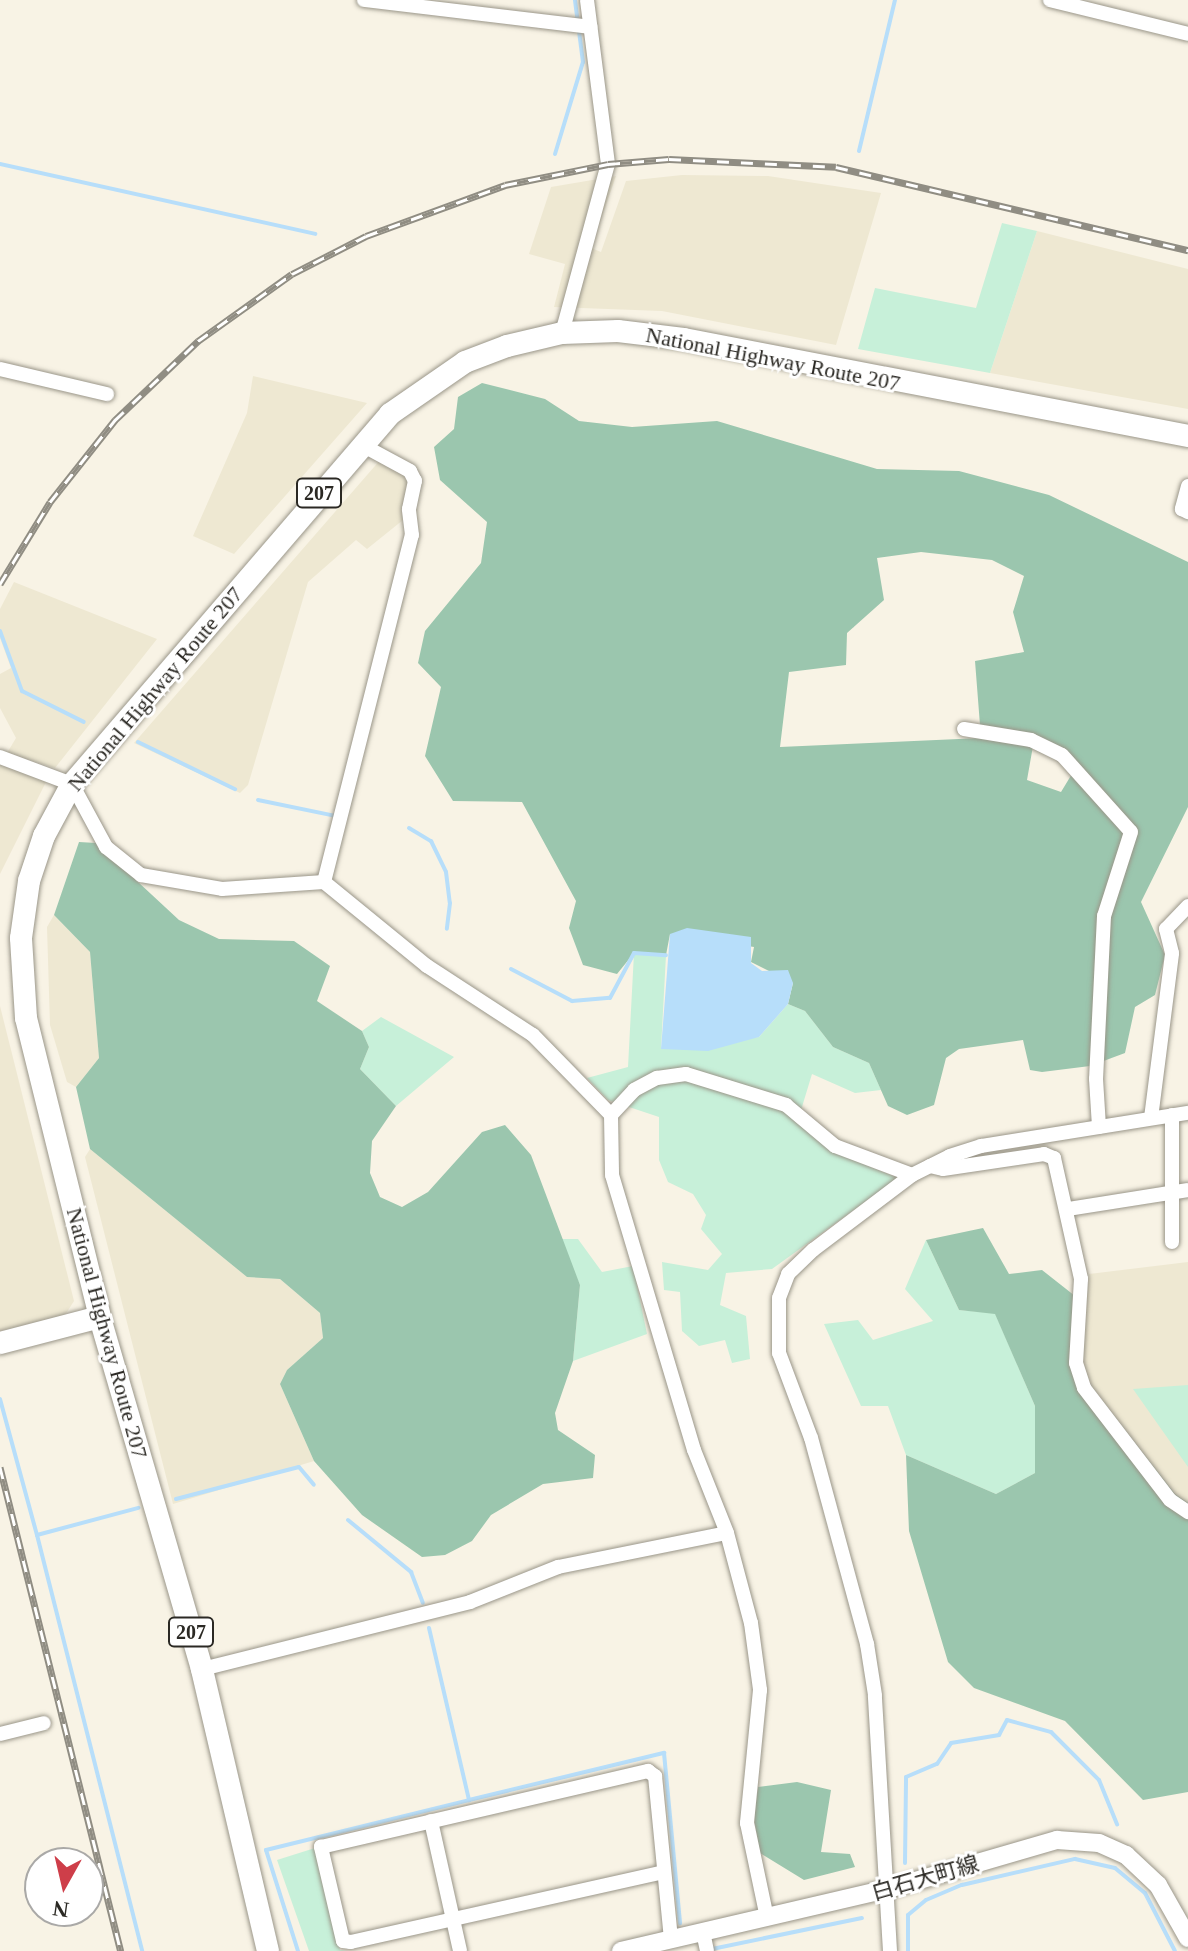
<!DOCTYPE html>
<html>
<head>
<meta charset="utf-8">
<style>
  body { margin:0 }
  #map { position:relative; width:1188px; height:1951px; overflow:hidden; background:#f8f3e5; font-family:"Times New Roman","Noto Sans JP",serif }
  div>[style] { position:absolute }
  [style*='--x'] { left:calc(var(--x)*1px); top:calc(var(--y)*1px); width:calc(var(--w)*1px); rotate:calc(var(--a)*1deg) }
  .built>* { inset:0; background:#eee8d2 }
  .green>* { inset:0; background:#c7f0d9 }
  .forest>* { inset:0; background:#9bc6ae }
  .water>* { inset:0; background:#b7defa }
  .stream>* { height:4px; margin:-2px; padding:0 2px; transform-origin:2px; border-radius:2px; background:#b7defa }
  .roads { filter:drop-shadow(0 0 2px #9a9689) drop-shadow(0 0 2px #9a9689) }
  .minor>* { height:14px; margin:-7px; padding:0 7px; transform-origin:7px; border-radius:7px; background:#fff }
  .major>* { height:18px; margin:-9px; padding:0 9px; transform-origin:9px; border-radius:9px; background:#fff }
  .highway>* { height:22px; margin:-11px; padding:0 11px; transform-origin:11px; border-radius:11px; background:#fff }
  .rail>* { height:7px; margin-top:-3.5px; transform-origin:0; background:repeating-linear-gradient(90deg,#fff 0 12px,#908d83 0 24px); box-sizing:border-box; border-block:2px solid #908d83 }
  span { translate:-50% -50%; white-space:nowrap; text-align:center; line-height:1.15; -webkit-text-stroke:6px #fff; paint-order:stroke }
  .shield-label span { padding:2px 6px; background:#fff; border:2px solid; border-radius:6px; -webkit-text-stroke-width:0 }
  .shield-label { font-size:20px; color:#2b2924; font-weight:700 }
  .street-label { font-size:22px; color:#2b2924 }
  .north { position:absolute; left:24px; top:1847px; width:80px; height:80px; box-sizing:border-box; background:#fff; border:2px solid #aaa9a7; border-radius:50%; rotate:188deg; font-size:22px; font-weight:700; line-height:32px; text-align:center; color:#2b2924 }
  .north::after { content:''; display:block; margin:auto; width:28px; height:36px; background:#ce3e49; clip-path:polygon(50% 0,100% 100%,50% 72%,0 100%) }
</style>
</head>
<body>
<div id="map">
  <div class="built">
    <div style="clip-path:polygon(682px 175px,768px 176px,881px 193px,836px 345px,662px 311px,554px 307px,565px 264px,529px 254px,551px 187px,616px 176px,591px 248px,601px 252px,626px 181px)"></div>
    <div style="clip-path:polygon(1037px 231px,1188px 269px,1188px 409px,990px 373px)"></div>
    <div style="clip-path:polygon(253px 376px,367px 403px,234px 554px,193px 536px,247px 413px)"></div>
    <div style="clip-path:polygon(381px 459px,409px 477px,403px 520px,367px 549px,356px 540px,308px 582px,248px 785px,240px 793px,134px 743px)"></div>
    <div style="clip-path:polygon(14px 582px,157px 639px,55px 768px,7px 753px,16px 738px,0 708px,0 674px,11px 668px,0 638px,0 609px)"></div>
    <div style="clip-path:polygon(0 763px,49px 776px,0 874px)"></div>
    <div style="clip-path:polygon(54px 915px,90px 952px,99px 1058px,76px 1087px,67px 1082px,50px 1025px,47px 927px)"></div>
    <div style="clip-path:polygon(0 1006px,74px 1301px,65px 1315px,0 1331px)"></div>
    <div style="clip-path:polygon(90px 1149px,247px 1277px,280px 1279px,320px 1313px,323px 1338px,287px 1370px,280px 1384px,314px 1461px,173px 1504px,85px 1157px)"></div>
    <div style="clip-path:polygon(1188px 1262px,1188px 1503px,1175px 1494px,1091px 1386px,1081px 1363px,1089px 1274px)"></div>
  </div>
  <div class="green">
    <div style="clip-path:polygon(1002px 223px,1037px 231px,990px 373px,858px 349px,875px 288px,976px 308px)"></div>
    <div style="clip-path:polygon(634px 953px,666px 955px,661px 1049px,759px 1037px,788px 1004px,805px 1011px,833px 1047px,869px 1063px,881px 1090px,855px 1093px,812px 1074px,798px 1120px,829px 1150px,898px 1178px,772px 1269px,726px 1273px,720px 1305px,746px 1316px,750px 1359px,732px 1363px,725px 1340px,699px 1346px,682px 1331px,680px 1292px,664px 1290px,662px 1262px,708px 1270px,722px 1254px,701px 1229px,706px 1215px,693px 1194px,668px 1182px,659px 1160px,659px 1117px,608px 1100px,587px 1078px,628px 1067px)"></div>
    <div style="clip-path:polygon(381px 1017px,454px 1057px,396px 1106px,360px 1069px,369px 1047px,362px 1031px)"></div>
    <div style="clip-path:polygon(559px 1239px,578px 1239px,602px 1272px,633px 1266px,647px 1334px,573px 1361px,580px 1285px)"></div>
    <div style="clip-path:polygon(926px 1240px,959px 1310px,995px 1313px,1035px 1406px,1035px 1473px,996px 1494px,906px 1455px,888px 1406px,861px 1406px,824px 1324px,858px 1320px,873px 1340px,933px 1321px,905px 1289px)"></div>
    <div style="clip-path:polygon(1188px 1385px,1188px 1467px,1133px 1389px)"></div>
    <div style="clip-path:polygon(315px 1848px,340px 1950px,348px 1951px,309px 1951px,277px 1860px)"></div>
  </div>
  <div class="forest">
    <div style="clip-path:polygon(evenodd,482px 383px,545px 399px,579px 421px,632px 427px,717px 421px,877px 469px,959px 471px,1049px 495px,1188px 562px,1188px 807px,1141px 902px,1165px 955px,1155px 995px,1135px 1007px,1125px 1053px,1090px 1066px,1042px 1072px,1030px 1070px,1023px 1040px,959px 1049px,946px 1058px,934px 1105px,907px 1115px,888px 1106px,869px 1063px,833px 1047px,805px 1011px,788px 1004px,793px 983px,751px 962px,754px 947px,670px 934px,666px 955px,634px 953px,617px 974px,583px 965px,569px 928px,576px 901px,522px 802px,453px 801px,425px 756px,441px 687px,418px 663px,425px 631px,481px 563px,487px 522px,440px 480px,434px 447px,454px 429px,458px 397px,482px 383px,921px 552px,992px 560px,1024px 576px,1013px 612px,1024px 652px,975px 661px,981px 738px,780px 747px,789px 672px,846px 665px,847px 633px,884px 600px,877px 558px,921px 552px,482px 383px,1033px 746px,1078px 764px,1061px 792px,1027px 780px,1033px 746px)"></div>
    <div style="clip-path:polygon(79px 842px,96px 843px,179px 920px,219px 939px,294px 941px,330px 966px,317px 1001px,362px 1031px,369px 1047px,360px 1069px,396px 1106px,372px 1141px,370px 1173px,380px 1197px,402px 1207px,428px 1192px,482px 1132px,505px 1125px,531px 1155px,580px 1285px,573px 1361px,555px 1413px,558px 1430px,595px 1455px,593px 1478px,543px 1484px,491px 1515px,472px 1541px,445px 1555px,422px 1557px,362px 1515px,314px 1461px,280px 1384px,287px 1370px,323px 1338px,320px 1313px,280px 1279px,247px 1277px,90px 1149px,76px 1087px,99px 1058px,90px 952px,54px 915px)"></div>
    <div style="clip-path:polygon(983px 1228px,1009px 1274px,1042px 1270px,1075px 1296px,1081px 1363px,1091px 1386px,1175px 1494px,1188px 1503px,1188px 1792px,1143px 1800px,1065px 1721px,974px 1688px,948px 1662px,909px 1531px,906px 1455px,996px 1494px,1035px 1473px,1035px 1406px,995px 1314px,959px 1310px,926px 1240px)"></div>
    <div style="clip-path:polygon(797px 1782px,831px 1790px,821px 1852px,850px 1854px,855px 1867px,804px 1880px,760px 1853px,754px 1819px,758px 1787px)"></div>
  </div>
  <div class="water">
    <div style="clip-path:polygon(687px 928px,751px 937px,751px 963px,762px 971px,788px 970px,793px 983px,788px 1004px,759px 1037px,708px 1051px,661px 1049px,670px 934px)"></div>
  </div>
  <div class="stream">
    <div style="--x:859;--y:151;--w:155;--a:-76.6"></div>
    <div style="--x:555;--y:154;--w:96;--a:-73.1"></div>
    <div style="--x:583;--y:62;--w:63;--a:-97.4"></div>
    <div style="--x:0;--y:164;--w:323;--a:12.5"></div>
    <div style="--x:0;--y:631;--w:64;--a:69.9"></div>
    <div style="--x:22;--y:691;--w:69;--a:26.6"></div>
    <div style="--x:138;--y:742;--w:108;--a:25.9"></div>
    <div style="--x:258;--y:800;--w:80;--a:11.6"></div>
    <div style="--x:409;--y:828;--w:26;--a:31"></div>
    <div style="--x:431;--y:841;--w:34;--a:64"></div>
    <div style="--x:446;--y:872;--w:31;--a:83"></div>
    <div style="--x:450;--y:903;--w:26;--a:97"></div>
    <div style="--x:511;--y:969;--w:69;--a:27.7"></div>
    <div style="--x:572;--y:1001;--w:38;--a:-5"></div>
    <div style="--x:610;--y:998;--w:51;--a:-61.9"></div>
    <div style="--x:634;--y:953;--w:32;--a:4"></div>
    <div style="--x:0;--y:1399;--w:141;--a:74.8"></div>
    <div style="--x:37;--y:1535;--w:105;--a:-15"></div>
    <div style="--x:176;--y:1499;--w:127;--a:-14.6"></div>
    <div style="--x:299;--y:1467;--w:23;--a:50"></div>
    <div style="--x:348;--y:1520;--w:82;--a:39.5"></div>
    <div style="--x:411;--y:1572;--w:33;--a:69"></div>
    <div style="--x:37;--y:1535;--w:429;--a:75.8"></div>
    <div style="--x:429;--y:1628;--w:177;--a:76.9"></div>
    <div style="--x:469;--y:1800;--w:201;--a:-13.6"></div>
    <div style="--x:664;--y:1753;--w:171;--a:84.6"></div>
    <div style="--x:905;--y:1863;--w:86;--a:-89.3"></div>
    <div style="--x:906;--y:1777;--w:34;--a:-23"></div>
    <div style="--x:937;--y:1764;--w:25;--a:-56"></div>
    <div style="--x:951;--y:1743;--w:49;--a:-9.5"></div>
    <div style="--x:999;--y:1735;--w:17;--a:-62"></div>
    <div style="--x:1007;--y:1720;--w:46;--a:15.3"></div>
    <div style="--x:1051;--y:1732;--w:68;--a:45"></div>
    <div style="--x:1099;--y:1780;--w:48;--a:67.8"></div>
    <div style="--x:712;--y:1949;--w:153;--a:-11.7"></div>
    <div style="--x:298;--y:1951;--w:106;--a:-107.6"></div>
    <div style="--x:266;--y:1850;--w:209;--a:-13.8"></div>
    <div style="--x:908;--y:1951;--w:36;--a:-90"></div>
    <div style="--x:908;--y:1915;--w:23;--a:-40"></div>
    <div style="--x:926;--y:1900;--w:39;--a:-23"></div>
    <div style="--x:962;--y:1885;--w:116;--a:-13"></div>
    <div style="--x:1075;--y:1859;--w:41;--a:12.7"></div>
    <div style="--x:1115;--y:1868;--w:39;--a:40"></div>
    <div style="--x:1145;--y:1893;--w:65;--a:62.7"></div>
  </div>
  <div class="roads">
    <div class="minor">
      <div style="--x:364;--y:0;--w:228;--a:6.8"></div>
      <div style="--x:1050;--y:0;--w:142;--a:13.8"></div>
      <div style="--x:562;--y:333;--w:175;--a:-74.8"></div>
      <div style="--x:608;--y:164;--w:165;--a:-97.3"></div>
      <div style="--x:0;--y:369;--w:110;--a:13.2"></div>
      <div style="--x:1188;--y:486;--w:24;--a:105"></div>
      <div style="--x:1182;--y:509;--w:7;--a:27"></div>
      <div style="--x:964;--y:729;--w:68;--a:9.3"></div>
      <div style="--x:1031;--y:740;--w:34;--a:26"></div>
      <div style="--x:1062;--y:755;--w:103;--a:48.1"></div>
      <div style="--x:1131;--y:832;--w:88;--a:107.8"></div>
      <div style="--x:1104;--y:916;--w:163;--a:92.8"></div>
      <div style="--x:1096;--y:1079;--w:48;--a:86.4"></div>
      <div style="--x:0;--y:757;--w:77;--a:20.6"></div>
      <div style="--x:72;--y:784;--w:72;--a:61.6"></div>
      <div style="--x:106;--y:847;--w:45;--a:38.7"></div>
      <div style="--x:141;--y:875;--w:82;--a:9.8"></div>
      <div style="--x:222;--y:889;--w:102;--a:-3.9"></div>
      <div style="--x:324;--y:882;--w:133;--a:39.2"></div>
      <div style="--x:427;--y:966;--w:126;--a:33.1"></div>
      <div style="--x:533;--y:1035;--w:112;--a:45.7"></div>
      <div style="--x:611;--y:1115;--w:60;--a:89"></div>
      <div style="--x:612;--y:1175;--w:287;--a:73.4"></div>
      <div style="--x:694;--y:1450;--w:89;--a:68.3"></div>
      <div style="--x:727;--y:1533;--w:93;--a:75.1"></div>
      <div style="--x:751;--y:1623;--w:68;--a:82.3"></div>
      <div style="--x:760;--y:1690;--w:134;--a:95.6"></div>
      <div style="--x:747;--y:1823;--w:97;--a:78.1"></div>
      <div style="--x:324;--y:882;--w:358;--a:-75.8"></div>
      <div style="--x:412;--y:535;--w:26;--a:-97"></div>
      <div style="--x:409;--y:509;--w:29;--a:-78"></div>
      <div style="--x:415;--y:481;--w:11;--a:-117"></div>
      <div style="--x:410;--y:471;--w:57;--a:-151.6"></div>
      <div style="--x:611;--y:1115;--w:34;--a:-47"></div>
      <div style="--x:634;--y:1090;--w:26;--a:-28"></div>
      <div style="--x:657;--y:1078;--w:29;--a:-8"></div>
      <div style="--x:686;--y:1074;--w:105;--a:17.2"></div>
      <div style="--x:786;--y:1105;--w:64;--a:39.9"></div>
      <div style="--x:835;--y:1146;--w:82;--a:20.6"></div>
      <div style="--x:1172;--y:1115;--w:127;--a:90"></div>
      <div style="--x:1151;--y:1118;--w:166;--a:-82.7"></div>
      <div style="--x:1172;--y:953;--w:25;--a:-104"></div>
      <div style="--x:1166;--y:929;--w:32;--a:-46"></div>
      <div style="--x:930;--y:1166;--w:13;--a:13"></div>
      <div style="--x:943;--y:1169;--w:102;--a:-8.4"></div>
      <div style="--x:1044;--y:1154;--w:11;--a:22"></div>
      <div style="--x:1054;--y:1158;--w:124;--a:77.4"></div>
      <div style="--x:1081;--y:1279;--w:84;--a:93.4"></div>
      <div style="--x:1076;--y:1363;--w:26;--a:72"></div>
      <div style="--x:1084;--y:1388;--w:141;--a:52.5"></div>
      <div style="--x:1170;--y:1500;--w:22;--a:34"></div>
      <div style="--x:1068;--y:1209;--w:121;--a:-9"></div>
      <div style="--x:202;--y:1669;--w:276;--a:-14"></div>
      <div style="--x:470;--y:1602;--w:95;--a:-21.7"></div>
      <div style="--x:558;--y:1567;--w:172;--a:-11.4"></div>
      <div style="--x:0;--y:1734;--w:45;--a:-14"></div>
      <div style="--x:431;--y:1821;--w:133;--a:77.4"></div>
      <div style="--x:664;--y:1872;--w:321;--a:167.4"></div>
      <div style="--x:351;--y:1942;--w:8;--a:-173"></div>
      <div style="--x:343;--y:1941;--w:97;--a:-103.2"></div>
      <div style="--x:321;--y:1847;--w:336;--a:-13.1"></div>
      <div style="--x:648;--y:1771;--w:9;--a:36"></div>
      <div style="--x:655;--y:1776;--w:165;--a:84.4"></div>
      <div style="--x:703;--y:1932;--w:19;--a:78"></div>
      <div style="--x:890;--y:1951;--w:256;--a:-93.4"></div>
      <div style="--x:875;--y:1695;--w:52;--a:-98.9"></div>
      <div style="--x:867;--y:1644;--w:213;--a:-105.2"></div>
      <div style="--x:811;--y:1438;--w:91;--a:-110.6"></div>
      <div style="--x:779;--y:1353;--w:55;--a:-90"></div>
      <div style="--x:779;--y:1298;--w:26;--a:-69"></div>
      <div style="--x:788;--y:1274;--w:35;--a:-44"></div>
      <div style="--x:813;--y:1250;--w:124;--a:-37.1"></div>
      <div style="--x:912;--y:1175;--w:42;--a:-26.6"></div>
      <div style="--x:950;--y:1156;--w:33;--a:-18"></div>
      <div style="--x:981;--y:1146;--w:210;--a:-9.1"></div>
    </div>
    <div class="major">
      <div style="--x:621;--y:1951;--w:274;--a:-13.1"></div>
      <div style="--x:888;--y:1889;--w:176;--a:-16.2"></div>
      <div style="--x:1057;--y:1840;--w:42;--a:4.1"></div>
      <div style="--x:1099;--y:1843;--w:30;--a:24"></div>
      <div style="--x:1126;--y:1855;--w:44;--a:43.2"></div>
      <div style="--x:1158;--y:1885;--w:61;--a:60.5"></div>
    </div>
    <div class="highway">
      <div style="--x:0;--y:1343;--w:103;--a:-14.6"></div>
      <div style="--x:268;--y:1951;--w:290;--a:-103.2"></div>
      <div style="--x:202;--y:1669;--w:366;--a:-106.2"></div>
      <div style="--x:100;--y:1317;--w:308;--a:-103.9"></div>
      <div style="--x:26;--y:1018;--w:80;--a:-93.6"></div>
      <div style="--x:21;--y:938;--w:58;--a:-82"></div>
      <div style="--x:29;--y:881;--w:47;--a:-71.6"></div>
      <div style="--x:44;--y:836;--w:59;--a:-61.7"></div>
      <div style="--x:72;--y:784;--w:488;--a:-49.3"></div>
      <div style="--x:390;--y:414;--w:91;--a:-34.7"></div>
      <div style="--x:465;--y:362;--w:45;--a:-20.9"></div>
      <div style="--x:507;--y:346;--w:57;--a:-13.3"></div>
      <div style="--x:562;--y:333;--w:56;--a:-2"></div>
      <div style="--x:618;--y:331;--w:66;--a:6.9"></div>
      <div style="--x:684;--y:339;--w:513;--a:10.89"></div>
    </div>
  </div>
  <div class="rail">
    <div style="--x:0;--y:584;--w:96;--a:-58.6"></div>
    <div style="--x:50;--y:502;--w:105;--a:-51.6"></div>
    <div style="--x:115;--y:420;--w:115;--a:-43.6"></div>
    <div style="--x:198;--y:341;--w:115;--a:-35.5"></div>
    <div style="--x:292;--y:274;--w:83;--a:-27.2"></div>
    <div style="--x:366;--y:236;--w:148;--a:-20.1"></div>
    <div style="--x:505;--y:185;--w:105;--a:-11.5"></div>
    <div style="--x:608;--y:164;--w:61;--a:-4.7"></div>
    <div style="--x:669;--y:159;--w:167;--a:2.7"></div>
    <div style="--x:836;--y:167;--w:362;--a:13.3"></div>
    <div style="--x:0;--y:1467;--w:499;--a:76"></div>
  </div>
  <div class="shield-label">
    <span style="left:319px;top:493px">207</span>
    <span style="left:191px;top:1632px">207</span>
  </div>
  <div class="street-label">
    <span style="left:773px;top:359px;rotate:11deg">National Highway Route 207</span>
    <span style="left:155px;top:689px;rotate:-50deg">National Highway Route 207</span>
    <span style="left:107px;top:1333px;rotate:75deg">National Highway Route 207</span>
    <span style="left:925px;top:1878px;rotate:-16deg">白石大町線</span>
  </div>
  <div class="north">N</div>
</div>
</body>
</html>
